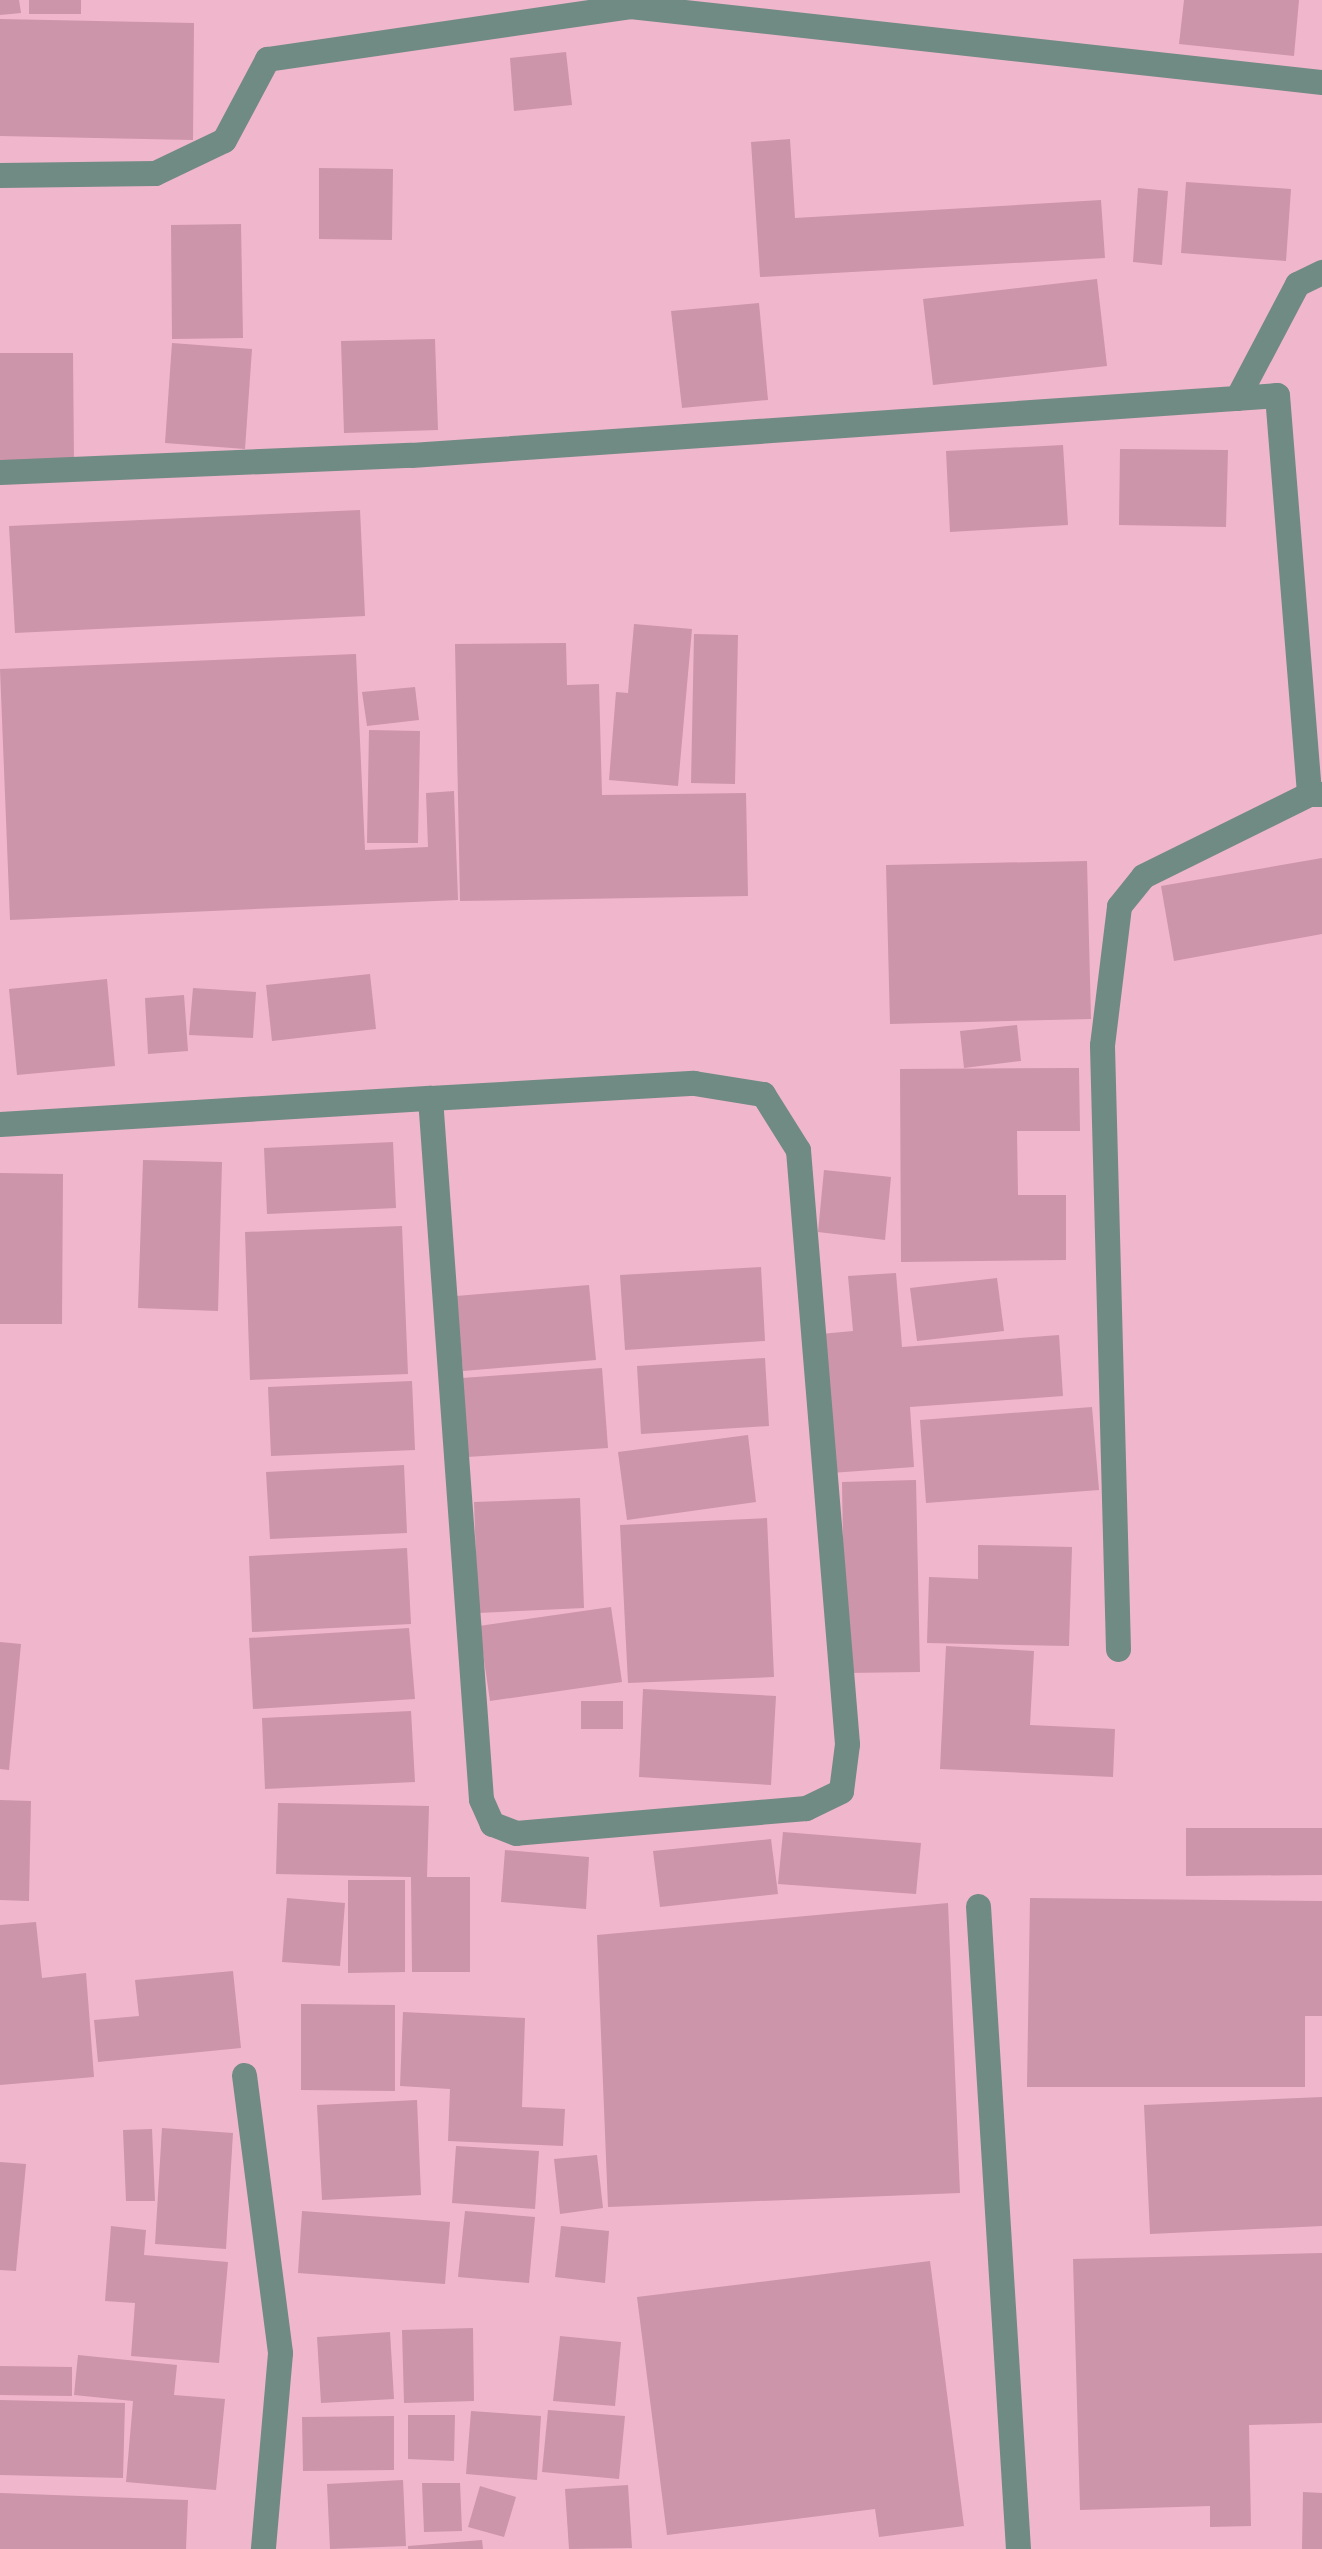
<!DOCTYPE html>
<html>
<head>
<meta charset="utf-8">
<style>
  body { margin:0 }
  #map { position:relative; width:1322px; height:2549px; overflow:hidden; background:#f0b6cb; font-family:"DM Sans",sans-serif }
  div>[style] { position:absolute }
  [style*='--x'] { left:calc(var(--x)*1px); top:calc(var(--y)*1px); width:calc(var(--w)*1px); rotate:calc(var(--a)*1deg) }
  .building>* { inset:0; background:#cd95a9 }
  .minor>* { height:25px; margin:-12.5px; padding:0 12.5px; transform-origin:12.5px; border-radius:12.5px; background:#708b83 }
  span { translate:-50% -50%; white-space:nowrap; text-align:center; line-height:1.15; -webkit-text-stroke:8px #fec3d8; paint-order:stroke }
</style>
</head>
<body>
<div id="map">
  <div class="building">
    <div style="clip-path:polygon(0 0,19px 0,21px 13px,0 15px)"></div>
    <div style="clip-path:polygon(29px 0,81px 0,81px 14px,29px 14px)"></div>
    <div style="clip-path:polygon(1184px 0,1299px 0,1294px 56px,1179px 44px)"></div>
    <div style="clip-path:polygon(0 19px,194px 23px,193px 140px,0 136px)"></div>
    <div style="clip-path:polygon(566px 52px,572px 105px,514px 111px,510px 58px)"></div>
    <div style="clip-path:polygon(790px 139px,795px 218px,1101px 200px,1105px 258px,760px 277px,751px 142px)"></div>
    <div style="clip-path:polygon(319px 168px,393px 169px,392px 240px,319px 239px)"></div>
    <div style="clip-path:polygon(1186px 182px,1291px 189px,1286px 261px,1181px 253px)"></div>
    <div style="clip-path:polygon(1138px 188px,1168px 191px,1162px 265px,1133px 262px)"></div>
    <div style="clip-path:polygon(241px 224px,243px 338px,172px 339px,171px 225px)"></div>
    <div style="clip-path:polygon(1097px 279px,1107px 366px,933px 385px,923px 299px)"></div>
    <div style="clip-path:polygon(759px 303px,768px 400px,682px 408px,671px 311px)"></div>
    <div style="clip-path:polygon(435px 339px,438px 430px,344px 433px,341px 341px)"></div>
    <div style="clip-path:polygon(172px 343px,252px 349px,245px 449px,165px 443px)"></div>
    <div style="clip-path:polygon(0 353px,73px 353px,74px 463px,0 463px)"></div>
    <div style="clip-path:polygon(1063px 445px,1068px 525px,950px 532px,946px 451px)"></div>
    <div style="clip-path:polygon(1120px 449px,1228px 450px,1226px 527px,1119px 525px)"></div>
    <div style="clip-path:polygon(360px 510px,365px 616px,15px 633px,9px 526px)"></div>
    <div style="clip-path:polygon(634px 624px,692px 629px,678px 786px,609px 780px,616px 692px,628px 693px)"></div>
    <div style="clip-path:polygon(694px 634px,738px 635px,735px 784px,691px 783px)"></div>
    <div style="clip-path:polygon(566px 643px,567px 685px,599px 684px,602px 795px,746px 793px,748px 896px,460px 901px,455px 644px)"></div>
    <div style="clip-path:polygon(356px 654px,365px 850px,428px 847px,426px 793px,454px 791px,458px 900px,10px 920px,0 669px)"></div>
    <div style="clip-path:polygon(415px 687px,419px 720px,367px 726px,362px 692px)"></div>
    <div style="clip-path:polygon(369px 730px,420px 731px,418px 843px,367px 843px)"></div>
    <div style="clip-path:polygon(1322px 858px,1322px 934px,1174px 961px,1161px 886px)"></div>
    <div style="clip-path:polygon(1087px 861px,1091px 1019px,890px 1024px,886px 865px)"></div>
    <div style="clip-path:polygon(370px 974px,376px 1029px,272px 1041px,266px 985px)"></div>
    <div style="clip-path:polygon(107px 979px,115px 1066px,17px 1075px,9px 989px)"></div>
    <div style="clip-path:polygon(193px 988px,256px 992px,253px 1038px,189px 1035px)"></div>
    <div style="clip-path:polygon(184px 995px,188px 1051px,148px 1054px,145px 998px)"></div>
    <div style="clip-path:polygon(1017px 1025px,1021px 1061px,964px 1068px,960px 1031px)"></div>
    <div style="clip-path:polygon(1079px 1068px,1080px 1131px,1017px 1131px,1018px 1195px,1066px 1195px,1066px 1260px,901px 1262px,900px 1069px)"></div>
    <div style="clip-path:polygon(393px 1142px,396px 1208px,267px 1214px,264px 1148px)"></div>
    <div style="clip-path:polygon(143px 1160px,222px 1162px,218px 1311px,138px 1308px)"></div>
    <div style="clip-path:polygon(824px 1170px,891px 1177px,885px 1240px,818px 1232px)"></div>
    <div style="clip-path:polygon(0 1173px,63px 1174px,62px 1324px,0 1324px)"></div>
    <div style="clip-path:polygon(402px 1226px,408px 1374px,250px 1380px,245px 1232px)"></div>
    <div style="clip-path:polygon(761px 1267px,765px 1341px,625px 1350px,620px 1275px)"></div>
    <div style="clip-path:polygon(896px 1273px,902px 1347px,1059px 1335px,1063px 1396px,910px 1407px,914px 1467px,831px 1473px,821px 1334px,853px 1331px,848px 1276px)"></div>
    <div style="clip-path:polygon(997px 1278px,1004px 1331px,917px 1341px,910px 1288px)"></div>
    <div style="clip-path:polygon(589px 1285px,596px 1360px,463px 1371px,456px 1296px)"></div>
    <div style="clip-path:polygon(765px 1358px,769px 1426px,641px 1434px,637px 1366px)"></div>
    <div style="clip-path:polygon(602px 1368px,608px 1448px,467px 1457px,462px 1378px)"></div>
    <div style="clip-path:polygon(412px 1381px,415px 1450px,271px 1456px,268px 1387px)"></div>
    <div style="clip-path:polygon(1092px 1407px,1099px 1490px,926px 1503px,920px 1420px)"></div>
    <div style="clip-path:polygon(748px 1435px,756px 1502px,627px 1520px,618px 1452px)"></div>
    <div style="clip-path:polygon(404px 1465px,407px 1533px,270px 1539px,266px 1472px)"></div>
    <div style="clip-path:polygon(916px 1480px,920px 1672px,845px 1673px,842px 1482px)"></div>
    <div style="clip-path:polygon(580px 1498px,584px 1608px,478px 1613px,474px 1502px)"></div>
    <div style="clip-path:polygon(767px 1518px,774px 1677px,628px 1683px,620px 1525px)"></div>
    <div style="clip-path:polygon(978px 1545px,1072px 1547px,1069px 1646px,927px 1643px,929px 1577px,978px 1579px)"></div>
    <div style="clip-path:polygon(407px 1548px,411px 1624px,252px 1632px,249px 1556px)"></div>
    <div style="clip-path:polygon(611px 1607px,622px 1682px,490px 1701px,479px 1626px)"></div>
    <div style="clip-path:polygon(409px 1628px,415px 1699px,253px 1709px,249px 1638px)"></div>
    <div style="clip-path:polygon(0 1642px,21px 1644px,9px 1770px,0 1769px)"></div>
    <div style="clip-path:polygon(946px 1646px,1034px 1651px,1030px 1725px,1115px 1729px,1113px 1777px,940px 1769px)"></div>
    <div style="clip-path:polygon(643px 1689px,776px 1696px,771px 1785px,639px 1777px)"></div>
    <div style="clip-path:polygon(581px 1701px,623px 1701px,623px 1729px,581px 1729px)"></div>
    <div style="clip-path:polygon(411px 1711px,415px 1782px,265px 1789px,262px 1718px)"></div>
    <div style="clip-path:polygon(0 1800px,31px 1801px,29px 1901px,0 1900px)"></div>
    <div style="clip-path:polygon(278px 1803px,429px 1806px,427px 1877px,470px 1877px,470px 1972px,412px 1972px,411px 1877px,276px 1874px)"></div>
    <div style="clip-path:polygon(1186px 1828px,1322px 1828px,1322px 1875px,1186px 1876px)"></div>
    <div style="clip-path:polygon(783px 1832px,921px 1843px,916px 1894px,778px 1884px)"></div>
    <div style="clip-path:polygon(771px 1839px,778px 1894px,660px 1907px,653px 1851px)"></div>
    <div style="clip-path:polygon(505px 1850px,589px 1857px,586px 1909px,501px 1902px)"></div>
    <div style="clip-path:polygon(348px 1880px,405px 1880px,405px 1972px,348px 1973px)"></div>
    <div style="clip-path:polygon(287px 1898px,345px 1903px,340px 1966px,282px 1962px)"></div>
    <div style="clip-path:polygon(1030px 1898px,1322px 1901px,1322px 2016px,1305px 2016px,1305px 2087px,1027px 2087px)"></div>
    <div style="clip-path:polygon(948px 1903px,960px 2193px,608px 2207px,597px 1935px)"></div>
    <div style="clip-path:polygon(36px 1922px,42px 1978px,86px 1973px,94px 2077px,0 2085px,0 1925px)"></div>
    <div style="clip-path:polygon(233px 1971px,241px 2048px,98px 2062px,94px 2020px,139px 2016px,135px 1980px)"></div>
    <div style="clip-path:polygon(301px 2004px,395px 2005px,395px 2091px,301px 2090px)"></div>
    <div style="clip-path:polygon(403px 2012px,525px 2018px,522px 2107px,565px 2109px,563px 2146px,448px 2141px,450px 2089px,400px 2086px)"></div>
    <div style="clip-path:polygon(1322px 2097px,1322px 2226px,1150px 2234px,1144px 2105px)"></div>
    <div style="clip-path:polygon(417px 2100px,421px 2195px,322px 2200px,317px 2105px)"></div>
    <div style="clip-path:polygon(162px 2128px,233px 2133px,226px 2249px,155px 2244px)"></div>
    <div style="clip-path:polygon(152px 2129px,155px 2201px,126px 2201px,123px 2130px)"></div>
    <div style="clip-path:polygon(456px 2146px,539px 2151px,535px 2209px,452px 2203px)"></div>
    <div style="clip-path:polygon(597px 2155px,603px 2208px,560px 2214px,554px 2159px)"></div>
    <div style="clip-path:polygon(0 2162px,26px 2164px,16px 2271px,0 2270px)"></div>
    <div style="clip-path:polygon(302px 2211px,450px 2222px,445px 2284px,298px 2273px)"></div>
    <div style="clip-path:polygon(465px 2211px,535px 2217px,529px 2283px,458px 2277px)"></div>
    <div style="clip-path:polygon(111px 2226px,146px 2230px,144px 2255px,228px 2262px,219px 2363px,131px 2356px,135px 2303px,105px 2301px)"></div>
    <div style="clip-path:polygon(561px 2226px,609px 2231px,605px 2283px,555px 2277px)"></div>
    <div style="clip-path:polygon(1322px 2253px,1322px 2423px,1249px 2425px,1251px 2526px,1210px 2527px,1210px 2506px,1080px 2510px,1073px 2259px)"></div>
    <div style="clip-path:polygon(930px 2261px,964px 2526px,879px 2537px,875px 2509px,667px 2535px,637px 2297px)"></div>
    <div style="clip-path:polygon(473px 2328px,474px 2401px,404px 2403px,402px 2330px)"></div>
    <div style="clip-path:polygon(390px 2332px,394px 2399px,321px 2403px,317px 2337px)"></div>
    <div style="clip-path:polygon(560px 2336px,621px 2342px,615px 2406px,553px 2401px)"></div>
    <div style="clip-path:polygon(78px 2355px,177px 2365px,174px 2395px,225px 2399px,216px 2490px,126px 2482px,133px 2401px,74px 2395px)"></div>
    <div style="clip-path:polygon(0 2366px,72px 2367px,72px 2396px,0 2395px)"></div>
    <div style="clip-path:polygon(0 2400px,125px 2403px,123px 2478px,0 2475px)"></div>
    <div style="clip-path:polygon(548px 2410px,625px 2416px,619px 2479px,542px 2472px)"></div>
    <div style="clip-path:polygon(471px 2411px,541px 2416px,537px 2480px,466px 2474px)"></div>
    <div style="clip-path:polygon(408px 2415px,455px 2415px,454px 2461px,408px 2459px)"></div>
    <div style="clip-path:polygon(394px 2416px,394px 2470px,303px 2471px,302px 2417px)"></div>
    <div style="clip-path:polygon(403px 2480px,406px 2546px,330px 2549px,327px 2484px)"></div>
    <div style="clip-path:polygon(422px 2483px,460px 2483px,462px 2531px,424px 2532px)"></div>
    <div style="clip-path:polygon(628px 2485px,632px 2548px,569px 2549px,565px 2489px)"></div>
    <div style="clip-path:polygon(480px 2486px,516px 2497px,504px 2537px,468px 2527px)"></div>
    <div style="clip-path:polygon(1303px 2492px,1322px 2493px,1322px 2549px,1302px 2549px)"></div>
    <div style="clip-path:polygon(0 2493px,188px 2500px,186px 2549px,0 2549px)"></div>
    <div style="clip-path:polygon(482px 2540px,483px 2549px,408px 2549px,408px 2546px)"></div>
  </div>
  <div class="minor">
    <div style="--x:0;--y:175;--w:155;--a:-0.7"></div>
    <div style="--x:155;--y:173;--w:76;--a:-25.6"></div>
    <div style="--x:224;--y:140;--w:92;--a:-62"></div>
    <div style="--x:267;--y:59;--w:367;--a:-8.3"></div>
    <div style="--x:630;--y:6;--w:696;--a:6.27"></div>
    <div style="--x:1237;--y:398;--w:129;--a:-62.2"></div>
    <div style="--x:1297;--y:284;--w:28;--a:-26"></div>
    <div style="--x:0;--y:472;--w:411;--a:-2.4"></div>
    <div style="--x:411;--y:455;--w:868;--a:-3.96"></div>
    <div style="--x:1277;--y:395;--w:400;--a:85.4"></div>
    <div style="--x:1309;--y:794;--w:13;--a:0"></div>
    <div style="--x:0;--y:1124;--w:431;--a:-3.5"></div>
    <div style="--x:430;--y:1098;--w:264;--a:-3.3"></div>
    <div style="--x:694;--y:1083;--w:70;--a:9.1"></div>
    <div style="--x:763;--y:1094;--w:66;--a:58"></div>
    <div style="--x:798;--y:1150;--w:596;--a:85.28"></div>
    <div style="--x:847;--y:1744;--w:47;--a:97.3"></div>
    <div style="--x:841;--y:1791;--w:39;--a:154"></div>
    <div style="--x:806;--y:1808;--w:291;--a:175.1"></div>
    <div style="--x:516;--y:1833;--w:26;--a:-159"></div>
    <div style="--x:492;--y:1824;--w:27;--a:-114"></div>
    <div style="--x:481;--y:1799;--w:703;--a:-94.16"></div>
    <div style="--x:1118;--y:1649;--w:604;--a:-91.52"></div>
    <div style="--x:1102;--y:1045;--w:140;--a:-83"></div>
    <div style="--x:1119;--y:906;--w:38;--a:-51"></div>
    <div style="--x:1143;--y:876;--w:185;--a:-26.3"></div>
    <div style="--x:978;--y:1906;--w:644;--a:86.44"></div>
    <div style="--x:244;--y:2075;--w:280;--a:82.6"></div>
    <div style="--x:280;--y:2353;--w:197;--a:95"></div>
  </div>
</div>
</body>
</html>
